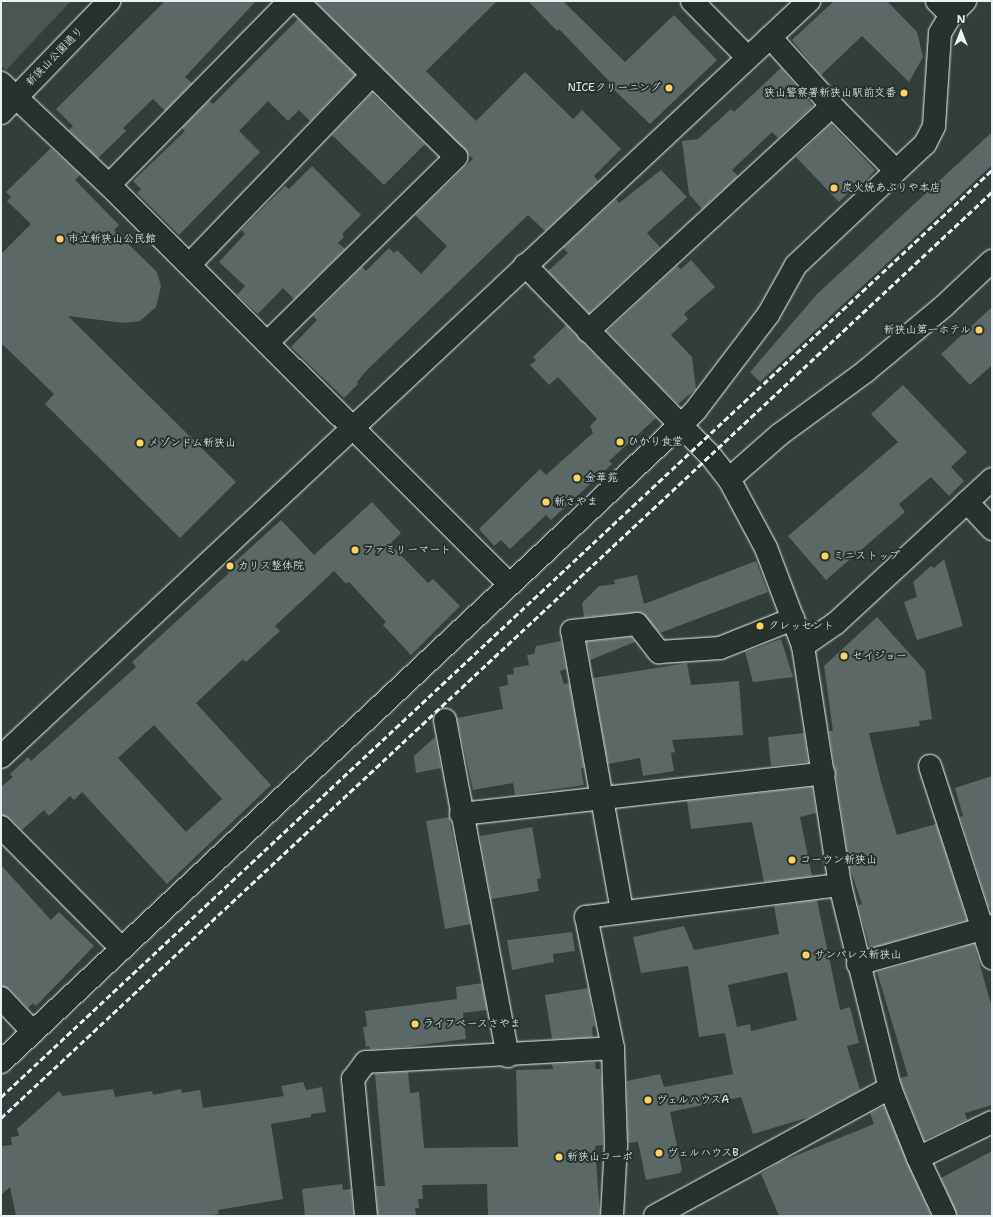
<!DOCTYPE html>
<html>
<head>
<meta charset="utf-8">
<style>
  body { margin:0 }
  #map { position:relative; width:993px; height:1217px; overflow:hidden; background:#323e39; font-family:"Shantell Sans","Klee One",sans-serif }
  div>[style] { position:absolute }
  [style*='--x'] { left:calc(var(--x)*1px); top:calc(var(--y)*1px); width:calc(var(--w)*1px); rotate:calc(var(--a)*1deg) }
  .green>* { inset:0; background:#495651 }
  .building>* { inset:0; background:#5c6865 }
  .roads { filter:drop-shadow(0 0 1px #e8f1f8) drop-shadow(0 0 1px #e8f1f8) }
  .street>* { height:22px; margin:-11px; padding:0 11px; transform-origin:11px; border-radius:11px; background:#26332d }
  .secondary>* { height:22px; margin:-11px; padding:0 11px; transform-origin:11px; border-radius:11px; background:#26332d }
  .rail>* { height:3px; margin-top:-1.5px; transform-origin:0; background:repeating-linear-gradient(90deg,#e8f1f8 0 6px,transparent 0 9px) }
  .dots>* { width:11px; height:11px; translate:-50% -50%; box-sizing:border-box; border:2px solid #26332d; border-radius:50% }
  span { translate:-50% -50%; white-space:nowrap; text-align:center; line-height:1.15; -webkit-text-stroke:4px #26332d; paint-order:stroke }
  .street-label { font-size:11px; color:#e8f1f8 }
  .poi-label { font-size:11px; color:#e8f1f8 }
  .right { translate:-100% -50%; text-align:right }
  .left { translate:0 -50%; text-align:left }
  .frame { position:absolute; inset:0; border:2px solid #e8f1f8; pointer-events:none }
  .north { position:absolute; left:941px; top:12px; width:40px; height:40px; -webkit-text-stroke:3px #26332d; paint-order:stroke; rotate:0deg; font-size:11px; font-weight:700; line-height:16px; text-align:center; color:#e8f1f8 }
  .north::after { content:''; display:block; margin:auto; width:14px; height:18px; background:#e8f1f8; clip-path:polygon(50% 0,100% 100%,50% 72%,0 100%) }
</style>
</head>
<body>
<div id="map">
  <div class="green">
    <div style="clip-path:polygon(1px 1px,71px 1px,6px 70px,1px 66px)"></div>
  </div>
  <div class="building">
    <div style="clip-path:polygon(165px 1px,256px 1px,185px 77px,192px 83px,165px 111px,153px 99px,123px 128px,126px 131px,98px 158px,69px 130px,73px 126px,56px 109px)"></div>
    <div style="clip-path:polygon(497px 1px,426px 71px,476px 121px,525px 72px,573px 119px,582px 110px,621px 149px,594px 176px,598px 181px,545px 231px,528px 215px,366px 371px,357px 382px,358px 384px,344px 398px,291px 347px,317px 320px,313px 316px,362px 267px,366px 271px,389px 248px,394px 253px,397px 250px,421px 274px,447px 246px,415px 215px,473px 159px,316px 2px)"></div>
    <div style="clip-path:polygon(528px 1px,563px 1px,625px 62px,674px 15px,717px 60px,650px 124px,608px 84px,609px 81px,559px 29px,557px 31px)"></div>
    <div style="clip-path:polygon(834px 1px,887px 1px,917px 32px,923px 57px,909px 82px,862px 36px,821px 75px,792px 40px)"></div>
    <div style="clip-path:polygon(298px 19px,355px 75px,310px 121px,299px 110px,288px 121px,268px 101px,239px 131px,260px 152px,179px 235px,137px 193px,141px 189px,133px 181px,185px 131px,182px 128px,209px 101px,213px 104px)"></div>
    <div style="clip-path:polygon(781px 68px,813px 106px,778px 138px,772px 132px,732px 170px,738px 176px,702px 209px,689px 194px,682px 141px,698px 139px,731px 109px,734px 112px)"></div>
    <div style="clip-path:polygon(372px 93px,425px 144px,384px 185px,332px 135px)"></div>
    <div style="clip-path:polygon(831px 124px,875px 170px,860px 187px,855px 186px,839px 202px,796px 157px)"></div>
    <div style="clip-path:polygon(992px 132px,992px 165px,760px 382px,750px 372px,817px 294px)"></div>
    <div style="clip-path:polygon(51px 148px,80px 175px,75px 180px,119px 225px,114px 230px,157px 272px,161px 286px,156px 307px,140px 321px,124px 323px,68px 316px,236px 482px,180px 538px,45px 404px,54px 394px,1px 343px,1px 254px,31px 224px,7px 201px,11px 197px,6px 192px)"></div>
    <div style="clip-path:polygon(312px 166px,361px 215px,342px 234px,344px 237px,338px 243px,345px 249px,294px 299px,283px 288px,258px 314px,237px 295px,245px 286px,219px 262px,245px 234px,241px 230px,285px 186px,289px 189px)"></div>
    <div style="clip-path:polygon(661px 170px,687px 197px,647px 233px,660px 247px,589px 313px,548px 271px,568px 253px,563px 248px,616px 199px,619px 203px)"></div>
    <div style="clip-path:polygon(691px 260px,715px 287px,684px 314px,688px 319px,671px 335px,692px 357px,696px 389px,678px 404px,607px 331px,677px 266px,681px 269px)"></div>
    <div style="clip-path:polygon(992px 307px,992px 365px,970px 385px,941px 354px)"></div>
    <div style="clip-path:polygon(566px 325px,656px 418px,609px 461px,612px 464px,551px 520px,546px 515px,510px 549px,501px 540px,494px 546px,479px 529px,540px 469px,546px 475px,593px 433px,590px 426px,597px 419px,558px 377px,549px 385px,530px 365px,536px 360px,533px 357px)"></div>
    <div style="clip-path:polygon(903px 385px,967px 452px,951px 467px,964px 481px,949px 496px,931px 477px,899px 504px,905px 512px,826px 580px,788px 536px,898px 442px,871px 414px)"></div>
    <div style="clip-path:polygon(evenodd,372px 502px,401px 533px,390px 544px,428px 583px,433px 579px,460px 606px,411px 655px,383px 625px,386px 622px,349px 582px,346px 584px,334px 571px,275px 626px,280px 631px,246px 662px,243px 659px,196px 703px,271px 785px,167px 884px,82px 792px,74px 800px,70px 796px,49px 816px,44px 810px,22px 830px,10px 818px,1px 815px,1px 787px,13px 777px,10px 774px,28px 757px,31px 761px,136px 667px,132px 662px,229px 573px,226px 570px,281px 520px,314px 555px,372px 502px,154px 725px,222px 799px,186px 832px,118px 758px,154px 725px)"></div>
    <div style="clip-path:polygon(944px 559px,963px 626px,917px 640px,904px 602px,917px 597px,913px 582px,931px 566px,934px 568px)"></div>
    <div style="clip-path:polygon(756px 561px,768px 592px,660px 633px,641px 612px,584px 617px,582px 603px,599px 586px,615px 584px,614px 580px,637px 575px,644px 604px)"></div>
    <div style="clip-path:polygon(877px 617px,925px 671px,932px 719px,919px 721px,920px 726px,869px 733px,881px 782px,897px 835px,936px 824px,967px 920px,870px 948px,858px 905px,862px 904px,850px 868px,829px 731px,833px 731px,824px 666px)"></div>
    <div style="clip-path:polygon(631px 637px,635px 642px,590px 660px,587px 642px)"></div>
    <div style="clip-path:polygon(781px 639px,793px 677px,753px 682px,745px 652px)"></div>
    <div style="clip-path:polygon(561px 641px,566px 669px,560px 671px,564px 684px,569px 683px,584px 768px,581px 768px,584px 785px,515px 795px,513px 783px,473px 790px,457px 718px,503px 709px,499px 687px,508px 685px,507px 675px,514px 674px,513px 668px,529px 665px,527px 655px,534px 654px,536px 646px)"></div>
    <div style="clip-path:polygon(687px 663px,691px 685px,739px 681px,743px 735px,672px 740px,675px 752px,671px 753px,674px 771px,643px 776px,640px 758px,608px 764px,593px 678px)"></div>
    <div style="clip-path:polygon(804px 733px,808px 762px,771px 766px,768px 737px)"></div>
    <div style="clip-path:polygon(435px 737px,441px 768px,416px 773px,414px 756px)"></div>
    <div style="clip-path:polygon(992px 776px,992px 907px,989px 908px,960px 817px,963px 816px,955px 788px)"></div>
    <div style="clip-path:polygon(812px 787px,816px 813px,800px 817px,812px 876px,764px 882px,752px 822px,691px 829px,687px 801px)"></div>
    <div style="clip-path:polygon(449px 817px,471px 924px,445px 929px,426px 821px)"></div>
    <div style="clip-path:polygon(532px 827px,541px 878px,537px 879px,539px 891px,491px 899px,480px 836px)"></div>
    <div style="clip-path:polygon(1px 865px,51px 920px,59px 912px,94px 946px,36px 1006px,33px 1003px,28px 1008px,10px 989px,1px 986px)"></div>
    <div style="clip-path:polygon(evenodd,817px 900px,840px 1010px,850px 1007px,859px 1043px,847px 1046px,860px 1090px,810px 1117px,753px 1134px,741px 1097px,670px 1112px,682px 1170px,680px 1173px,646px 1180px,638px 1142px,628px 1143px,627px 1081px,660px 1074px,664px 1087px,733px 1074px,725px 1033px,699px 1037px,688px 966px,641px 973px,633px 937px,684px 926px,694px 950px,779px 934px,774px 906px,817px 900px,787px 972px,797px 1020px,751px 1031px,750px 1024px,737px 1027px,728px 985px,787px 972px)"></div>
    <div style="clip-path:polygon(572px 932px,575px 951px,553px 954px,554px 962px,512px 970px,507px 940px)"></div>
    <div style="clip-path:polygon(974px 944px,992px 1008px,992px 1105px,965px 1113px,967px 1120px,924px 1140px,901px 1082px,900px 1078px,908px 1076px,877px 972px)"></div>
    <div style="clip-path:polygon(482px 983px,487px 1010px,463px 1013px,466px 1039px,406px 1047px,370px 1049px,369px 1046px,366px 1047px,363px 1027px,367px 1026px,365px 1011px,457px 999px,456px 987px)"></div>
    <div style="clip-path:polygon(588px 988px,595px 1026px,592px 1027px,593px 1037px,552px 1039px,545px 995px)"></div>
    <div style="clip-path:polygon(595px 1062px,596px 1069px,600px 1069px,602px 1082px,603px 1145px,595px 1146px,600px 1216px,488px 1216px,487px 1184px,422px 1185px,423px 1199px,418px 1199px,419px 1208px,415px 1208px,416px 1215px,378px 1216px,376px 1186px,385px 1186px,375px 1074px,408px 1072px,410px 1093px,419px 1092px,424px 1148px,518px 1147px,516px 1070px,553px 1069px,552px 1064px)"></div>
    <div style="clip-path:polygon(303px 1082px,306px 1090px,322px 1087px,326px 1112px,311px 1114px,311px 1117px,271px 1124px,283px 1199px,218px 1210px,219px 1214px,206px 1216px,16px 1216px,10px 1187px,1px 1195px,1px 1146px,12px 1145px,11px 1137px,19px 1136px,17px 1129px,59px 1091px,63px 1096px,113px 1089px,115px 1097px,152px 1091px,153px 1095px,181px 1089px,182px 1093px,200px 1090px,203px 1108px,284px 1096px,281px 1086px)"></div>
    <div style="clip-path:polygon(884px 1106px,931px 1216px,779px 1216px,761px 1174px,780px 1162px,874px 1124px,870px 1113px)"></div>
    <div style="clip-path:polygon(992px 1151px,992px 1216px,957px 1216px,941px 1178px)"></div>
    <div style="clip-path:polygon(342px 1184px,343px 1190px,351px 1189px,353px 1216px,305px 1216px,302px 1189px)"></div>
  </div>
  <div class="roads">
    <div class="street">
      <div style="--x:770;--y:37;--w:93;--a:48.1"></div>
      <div style="--x:832;--y:106;--w:91;--a:45.4"></div>
      <div style="--x:1;--y:83;--w:149;--a:43.4"></div>
      <div style="--x:109;--y:185;--w:566;--a:44.93"></div>
      <div style="--x:109;--y:185;--w:258;--a:-45.5"></div>
      <div style="--x:189;--y:265;--w:264;--a:-46.1"></div>
      <div style="--x:525;--y:265;--w:265;--a:45.8"></div>
      <div style="--x:710;--y:455;--w:31;--a:52"></div>
      <div style="--x:729;--y:479;--w:78;--a:61.8"></div>
      <div style="--x:766;--y:548;--w:105;--a:69.3"></div>
      <div style="--x:803;--y:646;--w:242;--a:81.2"></div>
      <div style="--x:840;--y:885;--w:209;--a:76.2"></div>
      <div style="--x:890;--y:1088;--w:75;--a:68.2"></div>
      <div style="--x:918;--y:1158;--w:64;--a:65"></div>
      <div style="--x:588;--y:331;--w:332;--a:-42.7"></div>
      <div style="--x:268;--y:342;--w:264;--a:-44.5"></div>
      <div style="--x:456;--y:157;--w:223;--a:-135.5"></div>
      <div style="--x:967;--y:502;--w:37;--a:47"></div>
      <div style="--x:445;--y:720;--w:342;--a:79.4"></div>
      <div style="--x:1;--y:757;--w:1107;--a:-43.1"></div>
      <div style="--x:930;--y:766;--w:202;--a:72.1"></div>
      <div style="--x:461;--y:814;--w:365;--a:-6.4"></div>
      <div style="--x:1;--y:827;--w:172;--a:45.2"></div>
      <div style="--x:622;--y:911;--w:284;--a:-100.1"></div>
      <div style="--x:572;--y:631;--w:65;--a:-6.1"></div>
      <div style="--x:637;--y:624;--w:36;--a:52"></div>
      <div style="--x:659;--y:652;--w:61;--a:-3.8"></div>
      <div style="--x:720;--y:648;--w:79;--a:-21.7"></div>
      <div style="--x:858;--y:964;--w:139;--a:-15.8"></div>
      <div style="--x:1;--y:998;--w:47;--a:46.7"></div>
      <div style="--x:918;--y:1158;--w:82;--a:-25.9"></div>
      <div style="--x:366;--y:1216;--w:138;--a:-95.4"></div>
      <div style="--x:353;--y:1079;--w:21;--a:-53"></div>
      <div style="--x:366;--y:1062;--w:247;--a:-3.2"></div>
      <div style="--x:612;--y:1216;--w:71;--a:-86.8"></div>
      <div style="--x:616;--y:1145;--w:97;--a:-91.8"></div>
      <div style="--x:613;--y:1048;--w:134;--a:-101.6"></div>
      <div style="--x:586;--y:917;--w:256;--a:-7.2"></div>
      <div style="--x:655;--y:1216;--w:268;--a:-28.6"></div>
    </div>
    <div class="secondary">
      <div style="--x:692;--y:1;--w:78;--a:45.5"></div>
      <div style="--x:937;--y:1;--w:20;--a:45"></div>
      <div style="--x:951;--y:15;--w:20;--a:-45"></div>
      <div style="--x:1;--y:113;--w:156;--a:-46"></div>
      <div style="--x:729;--y:479;--w:67;--a:-41.3"></div>
      <div style="--x:779;--y:435;--w:108;--a:-36.3"></div>
      <div style="--x:866;--y:371;--w:102;--a:-39.8"></div>
      <div style="--x:944;--y:306;--w:66;--a:-43.2"></div>
      <div style="--x:803;--y:646;--w:40;--a:-34.9"></div>
      <div style="--x:836;--y:623;--w:212;--a:-42.7"></div>
      <div style="--x:1;--y:1062;--w:952;--a:-43.17"></div>
      <div style="--x:695;--y:411;--w:121;--a:-52.8"></div>
      <div style="--x:768;--y:315;--w:57;--a:-60.8"></div>
      <div style="--x:796;--y:265;--w:177;--a:-43.2"></div>
      <div style="--x:925;--y:144;--w:20;--a:-63"></div>
      <div style="--x:934;--y:126;--w:93;--a:-86.3"></div>
      <div style="--x:940;--y:33;--w:21;--a:-59"></div>
    </div>
  </div>
  <div class="rail">
    <div style="--x:1;--y:1097;--w:1357;--a:-43.09"></div>
    <div style="--x:1;--y:1118;--w:1356;--a:-43.06"></div>
  </div>
  <div class="dots">
    <div style="left:669px;top:88px;background:#ffd166"></div>
    <div style="left:904px;top:93px;background:#ffd166"></div>
    <div style="left:834px;top:188px;background:#ffd166"></div>
    <div style="left:60px;top:239px;background:#ffd166"></div>
    <div style="left:979px;top:330px;background:#ffd166"></div>
    <div style="left:620px;top:442px;background:#ffd166"></div>
    <div style="left:140px;top:443px;background:#ffd166"></div>
    <div style="left:577px;top:478px;background:#ffd166"></div>
    <div style="left:546px;top:502px;background:#ffd166"></div>
    <div style="left:355px;top:550px;background:#ffd166"></div>
    <div style="left:825px;top:556px;background:#ffd166"></div>
    <div style="left:230px;top:566px;background:#ffd166"></div>
    <div style="left:760px;top:626px;background:#ffd166"></div>
    <div style="left:844px;top:656px;background:#ffd166"></div>
    <div style="left:792px;top:860px;background:#ffd166"></div>
    <div style="left:806px;top:955px;background:#ffd166"></div>
    <div style="left:415px;top:1024px;background:#ffd166"></div>
    <div style="left:648px;top:1100px;background:#ffd166"></div>
    <div style="left:659px;top:1153px;background:#ffd166"></div>
    <div style="left:559px;top:1157px;background:#ffd166"></div>
  </div>
  <div class="street-label">
    <span style="left:55px;top:57px;rotate:-46deg">新狭山公園通り</span>
  </div>
  <div class="poi-label">
    <span class="right" style="left:661px;top:88px">NICEクリーニング</span>
    <span class="right" style="left:896px;top:93px">狭山警察署新狭山駅前交番</span>
    <span class="left" style="left:842px;top:188px">炭火焼あぶりや本店</span>
    <span class="left" style="left:68px;top:239px">市立新狭山公民館</span>
    <span class="right" style="left:971px;top:330px">新狭山第一ホテル</span>
    <span class="left" style="left:628px;top:442px">ひかり食堂</span>
    <span class="left" style="left:148px;top:443px">メゾンドム新狭山</span>
    <span class="left" style="left:585px;top:478px">金華苑</span>
    <span class="left" style="left:554px;top:502px">新さやま</span>
    <span class="left" style="left:363px;top:550px">ファミリーマート</span>
    <span class="left" style="left:833px;top:556px">ミニストップ</span>
    <span class="left" style="left:238px;top:566px">カリス整体院</span>
    <span class="left" style="left:768px;top:626px">クレッセント</span>
    <span class="left" style="left:852px;top:656px">セイジョー</span>
    <span class="left" style="left:800px;top:860px">コーウン新狭山</span>
    <span class="left" style="left:814px;top:955px">サンパレス新狭山</span>
    <span class="left" style="left:423px;top:1024px">ライフベースさやま</span>
    <span class="left" style="left:656px;top:1100px">ヴェルハウスA</span>
    <span class="left" style="left:667px;top:1153px">ヴェルハウスB</span>
    <span class="left" style="left:567px;top:1157px">新狭山コーポ</span>
  </div>
  <div class="frame"></div>
  <div class="north">N</div>
</div>
</body>
</html>
